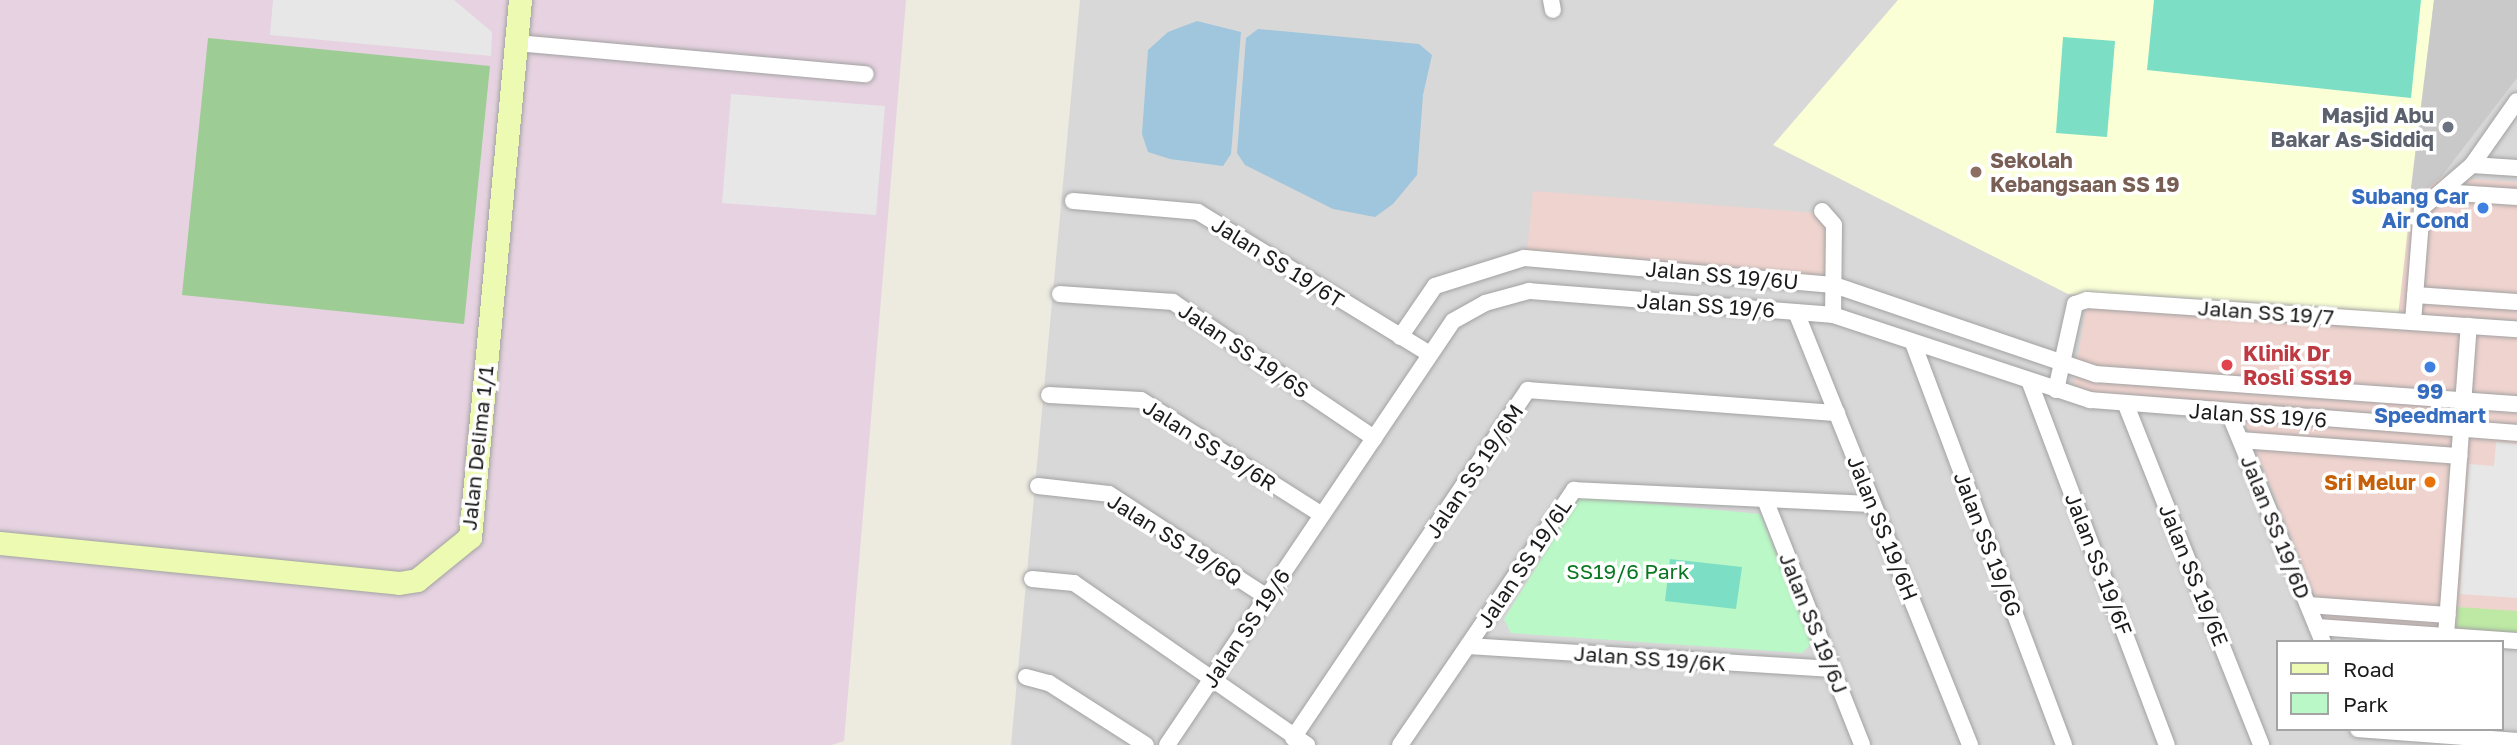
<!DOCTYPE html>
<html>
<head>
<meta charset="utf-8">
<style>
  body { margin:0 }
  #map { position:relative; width:2517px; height:745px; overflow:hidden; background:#edeae0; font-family:"Golos Text",sans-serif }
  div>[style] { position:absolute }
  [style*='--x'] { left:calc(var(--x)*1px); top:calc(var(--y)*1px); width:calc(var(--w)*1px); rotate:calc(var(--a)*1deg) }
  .residential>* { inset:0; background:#d9d8d8 }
  .commercial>* { inset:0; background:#efd3ce }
  .industrial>* { inset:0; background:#e6d2e0 }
  .education>* { inset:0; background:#faffd6 }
  .religious>* { inset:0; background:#c9c9c9 }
  .grass>* { inset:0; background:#bde9a4 }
  .forest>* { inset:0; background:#9dcd94 }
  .park>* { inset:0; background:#baf9c7 }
  .pitch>* { inset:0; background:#7cdec4 }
  .parking>* { inset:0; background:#e7e7e7 }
  .water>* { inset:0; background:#9fc6dc }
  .roads { filter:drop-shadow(0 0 2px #a2a2a2) drop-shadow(0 0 2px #a2a2a2) }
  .street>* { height:16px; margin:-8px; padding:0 8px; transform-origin:8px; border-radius:8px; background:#fff }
  .secondary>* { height:23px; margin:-11.5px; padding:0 11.5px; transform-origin:11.5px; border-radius:11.5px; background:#edfab1 }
  .dots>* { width:19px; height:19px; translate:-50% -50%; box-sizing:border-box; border:4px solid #fff; border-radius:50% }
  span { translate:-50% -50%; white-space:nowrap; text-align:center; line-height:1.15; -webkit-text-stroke:7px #fff; paint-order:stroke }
  .worship-label { font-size:21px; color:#5b616d; font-weight:700 }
  .right { translate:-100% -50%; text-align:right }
  .education-label { font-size:21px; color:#785e54; font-weight:700 }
  .left { translate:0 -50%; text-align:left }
  .shop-label { font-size:21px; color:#366cbe; font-weight:700 }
  .street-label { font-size:21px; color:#1b1b1b }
  .health-label { font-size:21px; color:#be3a42; font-weight:700 }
  .food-label { font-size:21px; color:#c56008; font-weight:700 }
  .park-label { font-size:21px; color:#0a7821 }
  .legend { position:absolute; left:2276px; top:640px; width:228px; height:91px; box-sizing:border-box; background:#fff; border:2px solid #a4a4a4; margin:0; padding:9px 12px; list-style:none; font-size:21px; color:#1b1b1b }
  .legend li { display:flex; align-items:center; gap:14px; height:35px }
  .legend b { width:35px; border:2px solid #a4a4a4 }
</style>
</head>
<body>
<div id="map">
  <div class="residential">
    <div style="clip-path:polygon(evenodd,1080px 0,2517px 0,2517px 745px,1011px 745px,1080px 0,2277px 642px,2501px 642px,2501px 729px,2277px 729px,2277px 642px)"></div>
  </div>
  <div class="commercial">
    <div style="clip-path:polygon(2441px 177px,2517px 182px,2517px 637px,2327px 625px,2238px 406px,2098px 396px,2073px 385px,2088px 295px,2398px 315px,2409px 204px)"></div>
    <div style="clip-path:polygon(1533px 191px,1817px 213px,1829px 228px,1829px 278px,1527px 253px)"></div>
  </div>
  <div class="industrial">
    <div style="clip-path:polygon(0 0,906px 0,844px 741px,831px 745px,0 745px)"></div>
  </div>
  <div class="education">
    <div style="clip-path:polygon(1898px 0,2434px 0,2398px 316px,2068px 294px,1773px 145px)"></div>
  </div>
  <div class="religious">
    <div style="clip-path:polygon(2434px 0,2517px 0,2517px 78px,2441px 177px,2409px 204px)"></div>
  </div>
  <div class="grass">
    <div style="clip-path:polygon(2458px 607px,2517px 611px,2517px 633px,2456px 628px)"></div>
  </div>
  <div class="forest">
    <div style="clip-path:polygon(208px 38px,490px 66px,464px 324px,182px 295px)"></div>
  </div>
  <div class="park">
    <div style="clip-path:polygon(1580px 497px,1760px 514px,1812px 643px,1802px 653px,1511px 633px,1504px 619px)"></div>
  </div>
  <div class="pitch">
    <div style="clip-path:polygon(2154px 0,2421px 0,2411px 98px,2147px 70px)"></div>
    <div style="clip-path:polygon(2063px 37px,2115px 41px,2107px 137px,2056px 133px)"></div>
    <div style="clip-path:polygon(1670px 559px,1742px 567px,1736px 609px,1665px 601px)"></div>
  </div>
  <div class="parking">
    <div style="clip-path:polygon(273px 0,454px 0,492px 32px,491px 56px,270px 35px)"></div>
    <div style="clip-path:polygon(731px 94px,885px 106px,876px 215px,722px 203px)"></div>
    <div style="clip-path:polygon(2496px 442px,2517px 444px,2517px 598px,2460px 594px,2469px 464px,2494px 466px)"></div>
  </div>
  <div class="water">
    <div style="clip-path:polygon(1197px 21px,1241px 32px,1231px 154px,1223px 166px,1170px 159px,1148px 152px,1142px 134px,1148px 50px,1168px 32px)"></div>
    <div style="clip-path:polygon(1258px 29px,1419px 44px,1432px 55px,1423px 95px,1417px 175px,1393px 204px,1375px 217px,1333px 209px,1245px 165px,1237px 153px,1246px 38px)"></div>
  </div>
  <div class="roads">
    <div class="street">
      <div style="--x:1551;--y:0;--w:10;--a:79"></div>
      <div style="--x:516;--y:43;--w:351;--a:5.1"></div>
      <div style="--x:2472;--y:165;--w:45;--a:3.8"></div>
      <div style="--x:2441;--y:192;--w:76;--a:3.8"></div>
      <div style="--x:1073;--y:201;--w:125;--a:5"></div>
      <div style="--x:1198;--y:212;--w:272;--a:31.5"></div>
      <div style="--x:1822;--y:211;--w:18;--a:49"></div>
      <div style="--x:1834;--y:225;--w:90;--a:90.6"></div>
      <div style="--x:1060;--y:294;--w:113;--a:4"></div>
      <div style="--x:1173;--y:302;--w:243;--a:34.1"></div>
      <div style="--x:2415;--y:295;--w:102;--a:3.9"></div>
      <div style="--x:1796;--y:312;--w:467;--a:68.1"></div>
      <div style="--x:2413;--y:322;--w:114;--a:-85.5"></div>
      <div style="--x:2422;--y:208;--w:66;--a:-40.7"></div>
      <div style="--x:2472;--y:165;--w:78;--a:-54.9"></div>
      <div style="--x:1400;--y:337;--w:62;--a:-55.5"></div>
      <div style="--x:1435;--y:286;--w:93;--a:-17.5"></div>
      <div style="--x:1524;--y:258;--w:311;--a:5"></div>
      <div style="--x:1834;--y:285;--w:277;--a:18.8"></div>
      <div style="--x:2096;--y:374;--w:422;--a:4.1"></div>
      <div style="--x:1913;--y:343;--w:429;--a:69.4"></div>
      <div style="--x:2030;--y:383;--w:387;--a:69.3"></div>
      <div style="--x:2056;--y:390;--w:88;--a:-77.5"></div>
      <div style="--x:2075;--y:304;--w:13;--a:-18"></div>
      <div style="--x:2087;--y:300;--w:431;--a:3.9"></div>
      <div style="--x:1049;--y:395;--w:92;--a:3.1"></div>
      <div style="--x:1141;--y:400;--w:214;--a:32.4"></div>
      <div style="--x:2126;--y:405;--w:366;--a:68.3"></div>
      <div style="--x:2229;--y:413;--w:248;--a:67.7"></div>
      <div style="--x:2241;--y:440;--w:219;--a:4.2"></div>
      <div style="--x:1038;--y:486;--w:71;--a:6.4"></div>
      <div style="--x:1109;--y:494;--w:189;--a:33.1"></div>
      <div style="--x:1766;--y:502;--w:261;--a:68.4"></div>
      <div style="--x:1032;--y:579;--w:42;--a:5.4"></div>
      <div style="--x:1074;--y:583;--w:284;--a:34.8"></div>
      <div style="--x:2308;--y:605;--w:140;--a:4.1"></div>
      <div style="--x:2317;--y:627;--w:200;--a:4"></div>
      <div style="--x:2446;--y:636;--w:311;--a:-85.8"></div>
      <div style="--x:1468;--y:646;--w:365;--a:3.6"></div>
      <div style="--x:1026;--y:677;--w:24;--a:15"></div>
      <div style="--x:1049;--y:683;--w:115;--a:32.6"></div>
      <div style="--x:2358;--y:729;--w:159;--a:4.3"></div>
      <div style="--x:1293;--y:738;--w:420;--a:-56"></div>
      <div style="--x:1528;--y:390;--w:310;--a:4.3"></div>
      <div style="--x:1167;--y:745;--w:511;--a:-56"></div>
      <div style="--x:1453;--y:321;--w:37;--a:-29"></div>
      <div style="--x:1485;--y:303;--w:46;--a:-15.3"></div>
      <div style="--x:1529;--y:291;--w:305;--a:4.5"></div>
      <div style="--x:1833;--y:315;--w:271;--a:18.3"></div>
      <div style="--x:2090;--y:400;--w:428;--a:4.4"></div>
      <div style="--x:1400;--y:745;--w:309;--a:-55.7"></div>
      <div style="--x:1574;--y:490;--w:299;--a:2.7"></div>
    </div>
    <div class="secondary">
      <div style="--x:0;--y:543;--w:401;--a:5.7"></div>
      <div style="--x:399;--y:583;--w:18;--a:-9"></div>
      <div style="--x:417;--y:580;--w:68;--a:-39.1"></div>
      <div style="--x:470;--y:537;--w:539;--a:-84.68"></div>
    </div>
  </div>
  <div class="dots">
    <div style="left:2448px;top:127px;background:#6b7280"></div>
    <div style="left:1976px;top:172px;background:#8d6e63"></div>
    <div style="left:2483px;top:208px;background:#3f7fe0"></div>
    <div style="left:2227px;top:365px;background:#e0444e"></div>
    <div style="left:2430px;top:367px;background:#3f7fe0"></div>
    <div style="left:2430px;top:482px;background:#e8710a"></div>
  </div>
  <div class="worship-label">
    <span class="right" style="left:2434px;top:127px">Masjid Abu<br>Bakar As-Siddiq</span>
  </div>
  <div class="education-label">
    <span class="left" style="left:1990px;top:172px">Sekolah<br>Kebangsaan SS 19</span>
  </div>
  <div class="shop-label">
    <span class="right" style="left:2469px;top:208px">Subang Car<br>Air Cond</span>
    <span style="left:2430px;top:403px">99<br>Speedmart</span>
  </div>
  <div class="street-label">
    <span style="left:1278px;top:262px;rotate:32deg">Jalan SS 19/6T</span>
    <span style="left:1722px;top:275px;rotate:5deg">Jalan SS 19/6U</span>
    <span style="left:1706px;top:305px;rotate:4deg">Jalan SS 19/6</span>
    <span style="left:2266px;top:312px;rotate:4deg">Jalan SS 19/7</span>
    <span style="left:1244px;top:350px;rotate:34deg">Jalan SS 19/6S</span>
    <span style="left:2258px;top:415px;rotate:4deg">Jalan SS 19/6</span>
    <span style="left:1210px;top:445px;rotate:32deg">Jalan SS 19/6R</span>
    <span style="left:477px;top:448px;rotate:-84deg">Jalan Delima 1/1</span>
    <span style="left:1474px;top:471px;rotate:-56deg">Jalan SS 19/6M</span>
    <span style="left:2276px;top:527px;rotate:68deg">Jalan SS 19/6D</span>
    <span style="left:1883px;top:528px;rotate:68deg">Jalan SS 19/6H</span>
    <span style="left:1175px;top:539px;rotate:32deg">Jalan SS 19/6Q</span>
    <span style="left:1988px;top:544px;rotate:69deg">Jalan SS 19/6G</span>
    <span style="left:1524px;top:563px;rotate:-56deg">Jalan SS 19/6L</span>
    <span style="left:2099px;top:564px;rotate:69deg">Jalan SS 19/6F</span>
    <span style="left:2194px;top:575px;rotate:68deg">Jalan SS 19/6E</span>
    <span style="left:1814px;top:623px;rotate:68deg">Jalan SS 19/6J</span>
    <span style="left:1246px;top:628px;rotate:-56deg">Jalan SS 19/6</span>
    <span style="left:1650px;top:658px;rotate:4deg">Jalan SS 19/6K</span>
  </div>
  <div class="health-label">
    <span class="left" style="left:2243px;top:365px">Klinik Dr<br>Rosli SS19</span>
  </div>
  <div class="food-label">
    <span class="right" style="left:2416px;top:482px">Sri Melur</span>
  </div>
  <div class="park-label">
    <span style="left:1628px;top:571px">SS19/6 Park</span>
  </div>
  <ul class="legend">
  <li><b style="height:9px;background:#edfab1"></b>Road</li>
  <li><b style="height:19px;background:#baf9c7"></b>Park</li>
  </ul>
</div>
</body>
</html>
